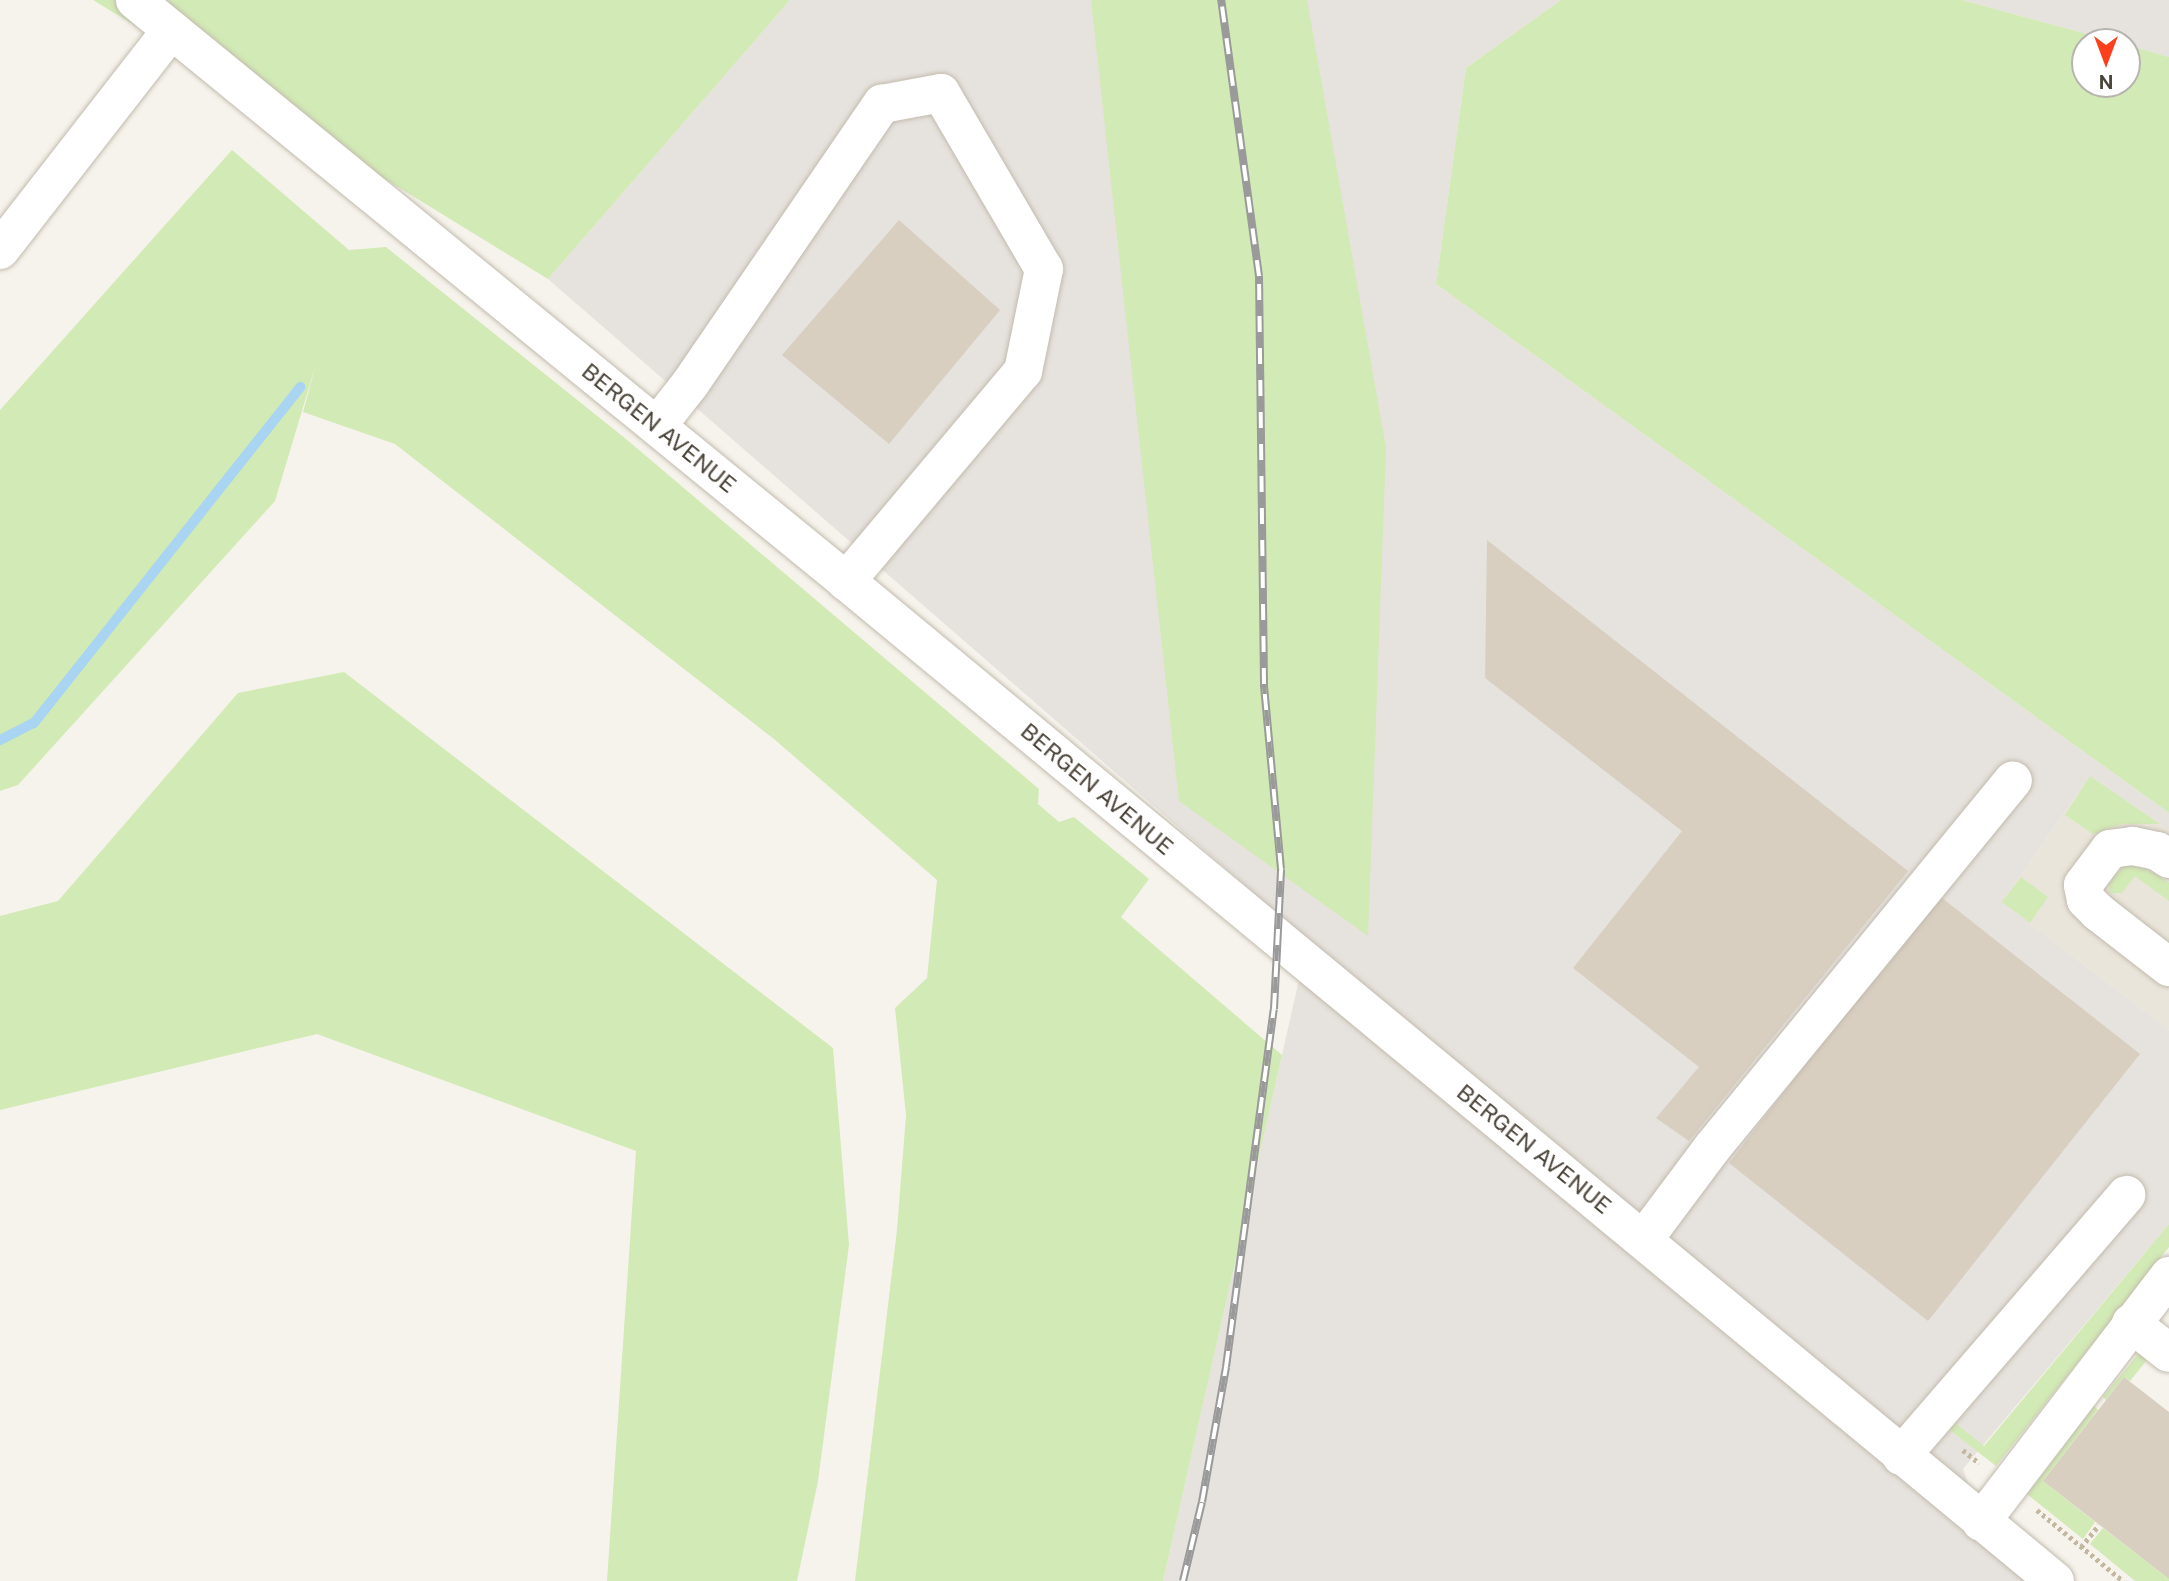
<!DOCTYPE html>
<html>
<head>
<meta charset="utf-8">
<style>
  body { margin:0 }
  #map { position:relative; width:2169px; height:1581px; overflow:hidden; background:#f6f3ec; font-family:"Public Sans",sans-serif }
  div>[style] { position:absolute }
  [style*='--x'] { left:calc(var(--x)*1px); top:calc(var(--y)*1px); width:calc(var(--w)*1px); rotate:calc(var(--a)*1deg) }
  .residential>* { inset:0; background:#eae5da }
  .industrial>* { inset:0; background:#e6e2dd }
  .green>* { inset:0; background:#d2eab5 }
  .stream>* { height:10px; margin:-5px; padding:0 5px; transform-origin:5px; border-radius:5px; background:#a9d4f2 }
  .building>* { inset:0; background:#d8cfc1 }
  .path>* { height:4.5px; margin-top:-2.25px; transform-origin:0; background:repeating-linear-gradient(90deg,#c4b79f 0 3.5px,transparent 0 7px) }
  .roads { filter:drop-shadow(0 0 2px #c2bbae) drop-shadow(0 0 2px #c2bbae) }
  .minor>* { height:38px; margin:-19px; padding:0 19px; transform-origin:19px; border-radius:19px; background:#fff }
  .rail>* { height:8px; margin-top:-4px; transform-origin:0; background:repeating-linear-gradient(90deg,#fff 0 16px,#9a9a9a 0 32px); box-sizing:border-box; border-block:2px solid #9a9a9a }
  span { translate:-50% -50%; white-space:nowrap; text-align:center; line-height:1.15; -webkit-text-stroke:7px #fff; paint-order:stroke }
  .street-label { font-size:23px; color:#4b4439 }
  .north { position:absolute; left:2071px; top:28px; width:70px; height:70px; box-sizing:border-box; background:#fff; border:2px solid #b7b4b0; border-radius:50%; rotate:180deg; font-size:19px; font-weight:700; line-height:28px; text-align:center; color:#4b4439 }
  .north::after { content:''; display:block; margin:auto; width:24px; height:32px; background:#fc3f1d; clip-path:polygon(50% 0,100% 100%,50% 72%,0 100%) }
</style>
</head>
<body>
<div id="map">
  <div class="residential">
    <div style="clip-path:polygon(2090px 776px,2169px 830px,2169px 1030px,2002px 902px)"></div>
  </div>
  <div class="industrial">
    <div style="clip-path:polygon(790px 0,1561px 0,1466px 68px,1436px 284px,2169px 813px,2169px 830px,2090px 776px,2002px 902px,2169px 1030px,2169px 1224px,1963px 1469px,1981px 1522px,2055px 1581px,1163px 1581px,1308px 940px,548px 279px)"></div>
    <div style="clip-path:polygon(1962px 0,2169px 0,2169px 57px,2127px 45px,2127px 42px,2116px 42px)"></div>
  </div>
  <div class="green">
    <div style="clip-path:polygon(93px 0,790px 0,548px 279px)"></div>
    <div style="clip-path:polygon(1091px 0,1307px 0,1386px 448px,1368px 936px,1179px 801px)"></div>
    <div style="clip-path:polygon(1561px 0,1962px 0,2116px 42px,2085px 42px,2085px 84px,2127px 84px,2127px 45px,2169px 57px,2169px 813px,1436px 284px,1466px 68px)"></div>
    <div style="clip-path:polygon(232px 150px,349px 250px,386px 247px,626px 439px,1039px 789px,1038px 804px,1059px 822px,1074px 817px,1149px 879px,1121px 917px,1282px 1055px,1163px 1581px,855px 1581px,897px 1230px,906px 1115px,895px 1008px,927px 978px,937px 880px,774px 739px,395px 444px,303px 412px,316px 364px,275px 501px,18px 785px,0 791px,0 410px)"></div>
    <div style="clip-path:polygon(344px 672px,833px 1048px,849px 1245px,818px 1481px,797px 1581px,607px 1581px,636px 1151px,317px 1034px,0 1110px,0 916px,58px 901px,238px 693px)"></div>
    <div style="clip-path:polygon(2090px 776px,2160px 824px,2122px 824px,2093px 834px,2065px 815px)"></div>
    <div style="clip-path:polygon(2131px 865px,2144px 867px,2169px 883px,2169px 901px,2135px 876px,2122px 893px,2110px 893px,2108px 883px,2124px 866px)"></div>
    <div style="clip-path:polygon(2021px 877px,2048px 897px,2030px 923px,2002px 902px)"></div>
    <div style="clip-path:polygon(2169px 1224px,2169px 1247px,1996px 1466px,1942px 1424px,1950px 1419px,1984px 1446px)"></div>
    <div style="clip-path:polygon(2139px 1353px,2147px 1360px,2130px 1381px,2124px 1377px,2106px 1400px,2103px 1397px)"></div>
    <div style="clip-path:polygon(2094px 1406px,2098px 1410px,2043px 1481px,2095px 1522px,2083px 1539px,2027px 1494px)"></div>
    <div style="clip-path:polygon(2103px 1528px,2169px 1579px,2169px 1581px,2135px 1581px,2090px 1544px)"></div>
  </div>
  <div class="stream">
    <div style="--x:0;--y:740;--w:38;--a:-27"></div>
    <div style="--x:34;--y:723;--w:429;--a:-51.6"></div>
  </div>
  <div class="building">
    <div style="clip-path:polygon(899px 220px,1000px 310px,889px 444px,782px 355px)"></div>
    <div style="clip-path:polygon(1487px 540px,1908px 871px,1689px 1141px,1656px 1118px,1699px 1067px,1573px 968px,1682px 831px,1485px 678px)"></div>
    <div style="clip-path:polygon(1937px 894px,2140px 1054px,1928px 1321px,1729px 1163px)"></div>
    <div style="clip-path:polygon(2124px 1377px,2169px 1412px,2169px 1579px,2043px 1481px)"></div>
  </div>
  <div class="path">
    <div style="--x:1963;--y:1450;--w:21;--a:39"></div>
    <div style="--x:2037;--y:1510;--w:112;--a:39.5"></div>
    <div style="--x:2081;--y:1547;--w:28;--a:-51"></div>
  </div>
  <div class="roads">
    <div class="minor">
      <div style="--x:135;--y:0;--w:918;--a:39.25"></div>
      <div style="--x:846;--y:581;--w:1569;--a:39.6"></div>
      <div style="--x:0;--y:250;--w:279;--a:-52.1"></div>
      <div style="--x:657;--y:426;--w:53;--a:-51.8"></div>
      <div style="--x:690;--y:384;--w:340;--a:-55.6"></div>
      <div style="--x:882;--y:104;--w:60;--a:-10.6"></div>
      <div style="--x:941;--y:93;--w:204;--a:59.7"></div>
      <div style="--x:1044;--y:269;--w:104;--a:101.6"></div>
      <div style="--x:1023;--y:371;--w:275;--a:130.1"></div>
      <div style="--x:2169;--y:859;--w:14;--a:-146"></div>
      <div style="--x:2157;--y:851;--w:25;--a:-168"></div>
      <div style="--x:2133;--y:846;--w:23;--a:173"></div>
      <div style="--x:2110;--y:849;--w:45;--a:126.9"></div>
      <div style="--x:2083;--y:885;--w:15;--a:79"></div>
      <div style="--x:2086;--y:900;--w:17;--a:45"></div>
      <div style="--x:2098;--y:912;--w:90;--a:37.8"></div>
      <div style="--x:1644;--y:1239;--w:114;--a:-53.2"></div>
      <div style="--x:1712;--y:1148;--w:475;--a:-50.7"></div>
      <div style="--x:2131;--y:1323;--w:48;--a:38.3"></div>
      <div style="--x:1901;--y:1456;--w:345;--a:-49.2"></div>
      <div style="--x:1981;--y:1522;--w:310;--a:-52.6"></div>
    </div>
  </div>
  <div class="rail">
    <div style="--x:1183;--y:1581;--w:81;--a:-76.5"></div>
    <div style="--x:1202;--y:1502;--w:137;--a:-79.9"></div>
    <div style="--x:1226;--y:1367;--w:361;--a:-82.4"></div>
    <div style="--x:1274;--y:1009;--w:140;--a:-87.1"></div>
    <div style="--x:1281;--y:869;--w:186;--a:-95.3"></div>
    <div style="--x:1264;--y:684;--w:408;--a:-90.7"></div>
    <div style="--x:1259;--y:276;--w:279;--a:-97.8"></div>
  </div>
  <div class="street-label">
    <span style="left:659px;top:428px;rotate:39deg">BERGEN AVENUE</span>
    <span style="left:1097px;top:789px;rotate:40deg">BERGEN AVENUE</span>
    <span style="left:1534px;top:1149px;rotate:39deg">BERGEN AVENUE</span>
  </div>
  <div class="north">N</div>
</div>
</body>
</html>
